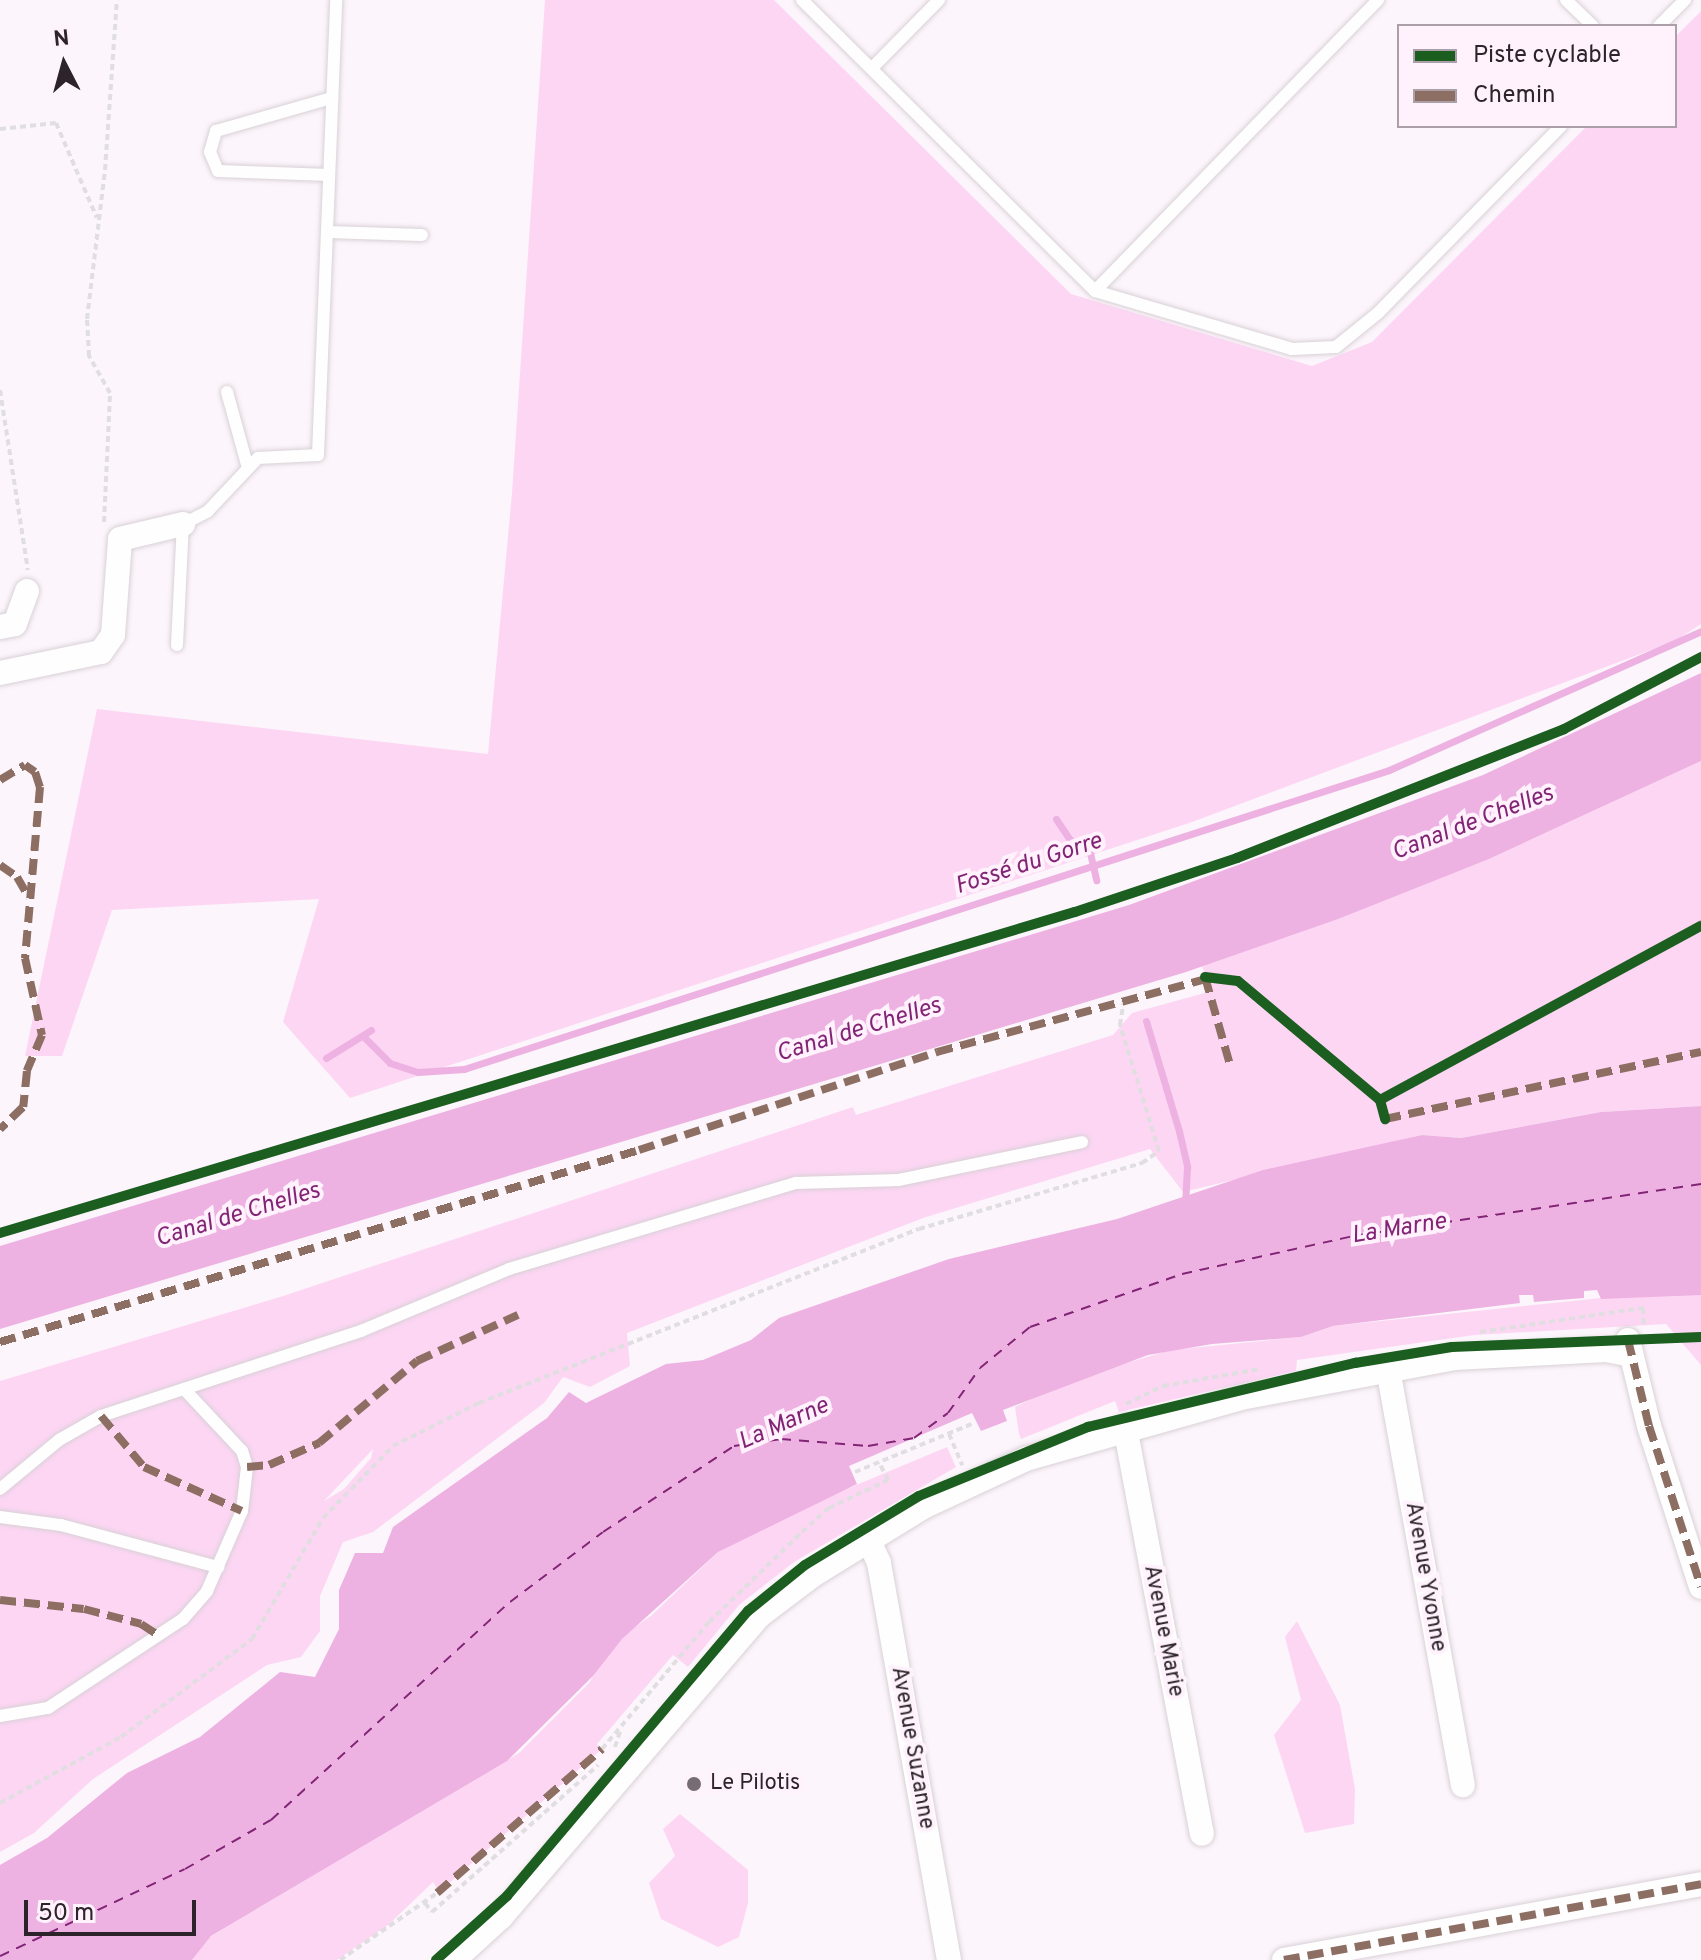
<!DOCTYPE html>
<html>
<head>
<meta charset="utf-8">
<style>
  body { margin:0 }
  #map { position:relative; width:1701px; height:1960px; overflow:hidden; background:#fcf5fb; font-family:Overpass,sans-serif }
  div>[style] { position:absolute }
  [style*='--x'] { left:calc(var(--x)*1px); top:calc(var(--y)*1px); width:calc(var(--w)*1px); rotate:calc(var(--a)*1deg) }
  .green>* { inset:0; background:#fdd6f4 }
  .water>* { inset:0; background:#edb2e2 }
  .stream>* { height:7px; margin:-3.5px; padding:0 3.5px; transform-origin:3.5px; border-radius:3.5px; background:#edb2e2 }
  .ferry>* { height:2px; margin-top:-1px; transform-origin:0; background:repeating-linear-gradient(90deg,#822475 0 10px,transparent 0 18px) }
  .path>* { height:4px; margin-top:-2px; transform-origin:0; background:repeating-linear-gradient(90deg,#e0dee0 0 6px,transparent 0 10px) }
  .roads { filter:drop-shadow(0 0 2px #d8d1d6) drop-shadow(0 0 2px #d8d1d6) }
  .lane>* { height:12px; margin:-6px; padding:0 6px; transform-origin:6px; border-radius:6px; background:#fffefe }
  .street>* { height:24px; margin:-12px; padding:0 12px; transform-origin:12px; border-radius:12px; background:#fffefe }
  .quiet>* { height:8px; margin-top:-4px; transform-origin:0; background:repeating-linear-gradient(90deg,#8d6e63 0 16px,transparent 0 24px) }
  .cycleway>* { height:10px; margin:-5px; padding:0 5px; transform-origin:5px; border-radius:5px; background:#1b5e20 }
  .dots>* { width:22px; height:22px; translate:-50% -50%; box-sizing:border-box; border:4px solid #fff2fc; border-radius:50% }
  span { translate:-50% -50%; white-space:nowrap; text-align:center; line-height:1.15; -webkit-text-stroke:8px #fff2fc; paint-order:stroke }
  .street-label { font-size:22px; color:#2c242a }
  .poi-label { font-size:22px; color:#2c242a }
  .left { translate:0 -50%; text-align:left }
  .water-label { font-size:24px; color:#822475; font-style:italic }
  .legend { position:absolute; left:1397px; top:24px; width:280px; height:104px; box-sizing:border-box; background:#fff2fc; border:2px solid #aba0a8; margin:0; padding:10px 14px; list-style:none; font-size:24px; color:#2c242a }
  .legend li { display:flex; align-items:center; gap:16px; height:40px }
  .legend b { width:40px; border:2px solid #aba0a8 }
  .north { position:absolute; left:24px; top:24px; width:80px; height:80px; -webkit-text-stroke:6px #fff2fc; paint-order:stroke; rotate:354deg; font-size:22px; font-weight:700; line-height:32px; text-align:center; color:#2c242a }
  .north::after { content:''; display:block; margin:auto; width:28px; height:36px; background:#2c242a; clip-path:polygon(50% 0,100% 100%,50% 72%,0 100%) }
  .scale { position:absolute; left:24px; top:1900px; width:172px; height:36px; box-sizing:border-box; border:4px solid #2c242a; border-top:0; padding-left:10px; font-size:24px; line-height:28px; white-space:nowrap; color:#2c242a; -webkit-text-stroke:6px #fff2fc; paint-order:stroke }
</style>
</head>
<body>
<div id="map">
  <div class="green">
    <div style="clip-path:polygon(545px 0,774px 0,1071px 294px,1312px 366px,1372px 342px,1587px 126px,1675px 126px,1675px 37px,1701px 11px,1701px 624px,1675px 641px,1192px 822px,350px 1098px,283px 1022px,319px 899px,112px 910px,62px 1056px,25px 1056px,97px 709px,488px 754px,512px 493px)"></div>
    <div style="clip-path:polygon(evenodd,1701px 761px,1701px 1106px,1601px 1112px,1461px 1138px,1422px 1135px,1183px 1192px,1150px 1149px,923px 1218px,627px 1333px,630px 1366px,590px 1387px,563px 1377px,544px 1403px,373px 1532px,343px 1542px,320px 1596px,320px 1631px,301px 1657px,267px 1665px,93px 1779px,34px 1833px,0 1852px,0 1381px,280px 1297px,853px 1107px,856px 1115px,1113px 1035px,1132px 1013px,1212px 991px,1202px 966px,1489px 859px,1701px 761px,373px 1449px,371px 1458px,344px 1489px,324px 1501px,373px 1449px)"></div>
    <div style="clip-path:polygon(1630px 1295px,1701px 1295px,1701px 1365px,1666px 1324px,1474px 1335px,1297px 1360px,1296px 1371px,1119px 1412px,1115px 1401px,1021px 1439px,1019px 1434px,1015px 1407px,1075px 1378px,1171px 1350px,1301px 1337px,1333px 1326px)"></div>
    <div style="clip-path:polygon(947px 1447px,956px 1467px,794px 1562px,739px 1605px,688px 1667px,673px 1655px,597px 1744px,601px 1750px,439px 1892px,433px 1882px,388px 1925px,337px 1960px,192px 1960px,210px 1937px,519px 1753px,589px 1683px,614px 1642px,652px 1615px,718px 1552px,799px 1509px)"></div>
    <div style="clip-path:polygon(1297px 1621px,1340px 1705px,1355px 1789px,1354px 1824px,1305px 1833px,1274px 1735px,1301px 1700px,1285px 1637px)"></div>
    <div style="clip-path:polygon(680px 1814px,748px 1870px,748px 1903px,739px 1937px,718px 1947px,661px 1919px,649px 1883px,675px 1856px,663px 1829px)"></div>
  </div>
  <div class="water">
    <div style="clip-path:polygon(1701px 673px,1701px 761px,1489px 859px,1338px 919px,1186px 972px,0 1329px,0 1246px,1129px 905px,1483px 775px)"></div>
    <div style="clip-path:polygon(1701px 1106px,1701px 1295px,1601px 1299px,1597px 1290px,1584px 1291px,1584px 1298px,1534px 1302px,1533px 1295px,1519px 1295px,1520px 1303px,1333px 1326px,1301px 1337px,1212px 1344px,1148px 1355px,1003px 1410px,1007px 1421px,981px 1431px,972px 1413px,849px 1466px,857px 1484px,718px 1552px,622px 1639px,593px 1676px,507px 1761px,211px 1936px,192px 1960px,0 1960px,0 1865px,47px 1838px,127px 1773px,200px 1737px,280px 1672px,315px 1677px,339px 1629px,339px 1590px,355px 1553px,383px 1553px,393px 1527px,547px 1418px,569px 1392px,586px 1403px,666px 1364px,703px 1360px,751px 1340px,779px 1318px,949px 1259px,1117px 1219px,1263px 1170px,1422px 1135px,1461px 1138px,1601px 1112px)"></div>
  </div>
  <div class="stream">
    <div style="--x:1056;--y:819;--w:25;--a:56"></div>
    <div style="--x:1070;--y:840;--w:24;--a:33"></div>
    <div style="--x:1090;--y:853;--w:28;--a:77"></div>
    <div style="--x:1146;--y:1021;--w:115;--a:73.3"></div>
    <div style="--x:1179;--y:1131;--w:37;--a:77"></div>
    <div style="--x:1187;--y:1167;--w:38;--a:93"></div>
    <div style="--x:363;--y:1036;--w:38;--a:45"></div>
    <div style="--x:390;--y:1063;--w:29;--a:18"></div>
    <div style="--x:418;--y:1072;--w:46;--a:-3.7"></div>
    <div style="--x:464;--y:1069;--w:972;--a:-17.91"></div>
    <div style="--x:1389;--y:770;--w:342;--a:-24"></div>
    <div style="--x:326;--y:1058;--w:53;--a:-31.9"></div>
  </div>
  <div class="ferry">
    <div style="--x:0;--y:1956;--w:204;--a:-25.2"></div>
    <div style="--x:185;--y:1869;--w:99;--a:-29.7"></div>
    <div style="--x:271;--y:1820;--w:323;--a:-42.4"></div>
    <div style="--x:510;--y:1602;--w:116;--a:-37"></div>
    <div style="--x:603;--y:1532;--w:157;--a:-33.3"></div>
    <div style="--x:734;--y:1446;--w:48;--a:-8.5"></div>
    <div style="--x:781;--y:1439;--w:87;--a:4.6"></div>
    <div style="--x:868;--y:1446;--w:47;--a:-9.9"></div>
    <div style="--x:914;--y:1438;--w:42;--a:-36.3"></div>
    <div style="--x:948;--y:1413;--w:55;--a:-54.6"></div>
    <div style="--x:980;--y:1368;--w:65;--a:-39.4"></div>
    <div style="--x:1030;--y:1327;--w:161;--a:-19.2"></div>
    <div style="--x:1182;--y:1274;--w:175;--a:-12.5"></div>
    <div style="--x:1353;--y:1236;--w:352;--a:-8.5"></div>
  </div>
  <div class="path">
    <div style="--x:0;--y:129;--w:56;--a:-6.1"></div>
    <div style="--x:56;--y:123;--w:103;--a:66.7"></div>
    <div style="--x:0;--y:390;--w:182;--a:81.2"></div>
    <div style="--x:104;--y:522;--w:129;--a:-87.3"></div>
    <div style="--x:110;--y:393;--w:43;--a:-119.6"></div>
    <div style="--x:89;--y:356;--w:37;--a:-93"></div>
    <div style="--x:87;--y:319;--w:150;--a:-83.1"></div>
    <div style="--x:105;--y:170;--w:170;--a:-86"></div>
    <div style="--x:1480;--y:1332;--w:165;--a:-8.4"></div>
    <div style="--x:1643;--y:1308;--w:17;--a:87"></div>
    <div style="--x:1126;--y:1404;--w:41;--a:-25.9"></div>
    <div style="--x:1163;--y:1386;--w:97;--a:-10"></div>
    <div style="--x:949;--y:1434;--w:34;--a:67"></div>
    <div style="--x:855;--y:1472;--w:129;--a:-22.4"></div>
    <div style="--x:615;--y:1747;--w:19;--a:-72"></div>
    <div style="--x:602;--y:1749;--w:166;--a:-49.9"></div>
    <div style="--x:709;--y:1622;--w:129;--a:-44.1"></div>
    <div style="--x:802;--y:1532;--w:36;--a:-42"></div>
    <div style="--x:829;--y:1508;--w:65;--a:-25.4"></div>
    <div style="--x:888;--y:1480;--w:20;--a:-117"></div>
    <div style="--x:0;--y:1803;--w:138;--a:-28.6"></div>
    <div style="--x:121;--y:1737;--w:164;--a:-36.8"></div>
    <div style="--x:252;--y:1639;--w:140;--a:-59.6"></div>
    <div style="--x:323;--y:1518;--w:100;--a:-45.8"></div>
    <div style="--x:393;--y:1446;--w:96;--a:-26.6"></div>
    <div style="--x:479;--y:1403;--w:473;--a:-21.6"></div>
    <div style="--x:919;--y:1229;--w:233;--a:-16.5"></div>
    <div style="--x:1142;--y:1163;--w:21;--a:-35"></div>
    <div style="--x:1159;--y:1151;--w:132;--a:-107.2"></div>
    <div style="--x:1120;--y:1025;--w:26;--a:-81"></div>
    <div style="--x:425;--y:1903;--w:11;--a:52"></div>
    <div style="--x:432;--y:1912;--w:222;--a:-41.5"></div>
    <div style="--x:340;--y:1960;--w:118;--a:-34.6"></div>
  </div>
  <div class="roads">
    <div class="lane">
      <div style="--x:802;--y:0;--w:413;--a:44.8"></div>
      <div style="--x:1095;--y:291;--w:205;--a:16.4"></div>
      <div style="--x:1292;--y:349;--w:44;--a:-2.6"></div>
      <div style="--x:1336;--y:347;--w:54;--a:-39"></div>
      <div style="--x:1378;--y:313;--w:262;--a:-45.6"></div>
      <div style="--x:1566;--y:0;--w:37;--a:44"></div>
      <div style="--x:1659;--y:26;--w:37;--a:-45"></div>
      <div style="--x:873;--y:67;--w:94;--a:-45.4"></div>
      <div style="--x:329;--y:175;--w:111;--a:-177.9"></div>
      <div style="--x:218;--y:171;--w:21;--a:-113"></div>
      <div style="--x:210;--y:152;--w:22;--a:-74"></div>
      <div style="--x:216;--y:131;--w:121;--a:-15.9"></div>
      <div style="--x:327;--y:232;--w:95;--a:1.8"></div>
      <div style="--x:1095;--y:291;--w:406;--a:-45.8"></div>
      <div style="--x:227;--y:392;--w:79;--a:74.6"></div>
      <div style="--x:177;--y:645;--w:121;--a:-87.2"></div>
      <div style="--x:183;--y:524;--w:28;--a:-27"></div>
      <div style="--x:208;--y:511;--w:73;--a:-46.7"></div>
      <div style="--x:258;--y:458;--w:60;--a:-2.9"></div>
      <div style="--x:318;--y:455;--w:455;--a:-87.7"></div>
      <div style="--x:0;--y:1489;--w:77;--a:-39.7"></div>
      <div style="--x:59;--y:1440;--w:48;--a:-29.7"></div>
      <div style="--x:101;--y:1416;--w:274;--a:-18.1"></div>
      <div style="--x:361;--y:1331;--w:160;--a:-22.7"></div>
      <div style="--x:509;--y:1269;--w:300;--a:-16.7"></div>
      <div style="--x:796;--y:1183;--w:103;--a:-1.7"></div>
      <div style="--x:899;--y:1180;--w:187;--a:-11.7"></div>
      <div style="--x:0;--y:1517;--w:62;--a:7.5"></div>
      <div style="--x:61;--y:1525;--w:163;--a:15"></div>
      <div style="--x:0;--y:1716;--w:49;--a:-9.5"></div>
      <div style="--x:48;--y:1708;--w:162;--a:-33.4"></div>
      <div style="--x:183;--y:1619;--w:37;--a:-49"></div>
      <div style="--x:207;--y:1591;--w:87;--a:-66.4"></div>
      <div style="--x:242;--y:1511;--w:44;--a:-83.5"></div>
      <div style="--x:247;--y:1467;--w:17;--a:-107"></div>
      <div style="--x:242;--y:1451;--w:85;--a:-133.1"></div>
    </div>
    <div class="street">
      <div style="--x:0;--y:627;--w:15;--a:-11"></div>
      <div style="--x:15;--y:624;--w:35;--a:-70"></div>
      <div style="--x:0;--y:673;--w:103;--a:-11.7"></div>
      <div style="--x:101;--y:652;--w:21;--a:-55"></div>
      <div style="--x:113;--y:635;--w:96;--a:-85.8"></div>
      <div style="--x:120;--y:539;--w:65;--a:-13.4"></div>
      <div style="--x:1628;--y:1340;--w:89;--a:76.3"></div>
      <div style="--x:1649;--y:1426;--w:169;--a:72.1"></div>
      <div style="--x:1388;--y:1369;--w:423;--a:79.8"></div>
      <div style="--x:1125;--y:1427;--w:414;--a:79.3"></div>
      <div style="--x:868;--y:1539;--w:26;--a:65"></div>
      <div style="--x:879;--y:1563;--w:403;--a:80"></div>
      <div style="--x:454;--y:1960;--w:64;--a:-42.5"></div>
      <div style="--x:501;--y:1917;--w:396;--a:-49.4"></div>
      <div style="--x:759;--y:1616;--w:68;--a:-37.2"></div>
      <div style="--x:813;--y:1575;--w:129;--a:-31.7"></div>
      <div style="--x:923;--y:1507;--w:114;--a:-25"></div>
      <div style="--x:1026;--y:1459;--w:223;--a:-15.8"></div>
      <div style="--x:1241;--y:1398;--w:218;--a:-10.6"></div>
      <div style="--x:1455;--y:1358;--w:151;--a:-3"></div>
      <div style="--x:1606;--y:1350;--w:25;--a:11"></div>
      <div style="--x:1284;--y:1960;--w:424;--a:-10.3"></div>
    </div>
  </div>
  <div class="quiet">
    <div style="--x:0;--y:780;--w:29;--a:-31"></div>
    <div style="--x:25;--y:765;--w:12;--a:35"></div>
    <div style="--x:35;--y:772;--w:16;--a:72"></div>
    <div style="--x:40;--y:787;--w:172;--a:95"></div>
    <div style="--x:25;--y:958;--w:79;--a:77.6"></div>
    <div style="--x:42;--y:1035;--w:39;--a:113"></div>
    <div style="--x:27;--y:1071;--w:36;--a:96"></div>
    <div style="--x:23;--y:1107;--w:32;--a:136"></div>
    <div style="--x:0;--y:865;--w:21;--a:35"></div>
    <div style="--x:17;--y:877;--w:24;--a:60"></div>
    <div style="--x:1205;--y:977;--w:91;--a:74.1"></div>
    <div style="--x:1384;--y:1114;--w:5;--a:79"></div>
    <div style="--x:1385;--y:1119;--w:323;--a:-12"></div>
    <div style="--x:1628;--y:1340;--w:89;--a:76.3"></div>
    <div style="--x:1649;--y:1426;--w:169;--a:72.1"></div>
    <div style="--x:0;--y:1342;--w:667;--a:-16.72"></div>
    <div style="--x:639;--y:1150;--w:314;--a:-18.2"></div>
    <div style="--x:937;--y:1052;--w:283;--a:-15.2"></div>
    <div style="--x:101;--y:1416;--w:67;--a:49.9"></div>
    <div style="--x:144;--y:1467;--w:107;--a:24.2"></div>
    <div style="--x:247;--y:1467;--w:22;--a:-5"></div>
    <div style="--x:269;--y:1465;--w:55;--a:-23.7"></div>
    <div style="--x:319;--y:1443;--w:128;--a:-39.9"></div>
    <div style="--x:417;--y:1361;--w:111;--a:-24.5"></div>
    <div style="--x:0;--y:1600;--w:84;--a:6.1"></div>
    <div style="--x:84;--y:1609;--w:59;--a:14.7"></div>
    <div style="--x:141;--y:1624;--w:20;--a:33"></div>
    <div style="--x:437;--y:1893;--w:219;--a:-41.1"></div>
    <div style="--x:1284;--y:1960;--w:424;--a:-10.3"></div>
  </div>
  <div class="cycleway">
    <div style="--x:1205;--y:977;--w:33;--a:7"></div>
    <div style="--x:1238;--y:981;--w:185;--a:40"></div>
    <div style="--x:1380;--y:1100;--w:20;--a:75"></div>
    <div style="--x:1380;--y:1100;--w:365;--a:-28.5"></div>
    <div style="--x:0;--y:1233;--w:1122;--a:-16.63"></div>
    <div style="--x:1075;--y:912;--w:171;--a:-18.4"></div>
    <div style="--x:1237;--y:858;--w:352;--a:-21.5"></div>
    <div style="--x:1564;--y:729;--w:155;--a:-27.7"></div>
    <div style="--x:436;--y:1960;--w:96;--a:-42"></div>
    <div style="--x:507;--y:1896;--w:373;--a:-49.8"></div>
    <div style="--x:748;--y:1611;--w:73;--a:-38.9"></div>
    <div style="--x:805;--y:1565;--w:133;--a:-31.2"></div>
    <div style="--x:919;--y:1496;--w:183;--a:-22.2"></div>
    <div style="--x:1088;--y:1427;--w:275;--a:-13.5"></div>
    <div style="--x:1355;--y:1363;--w:98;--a:-9.4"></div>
    <div style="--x:1452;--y:1347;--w:249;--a:-2.3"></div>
  </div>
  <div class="dots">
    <div style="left:694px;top:1784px;background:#756d73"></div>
  </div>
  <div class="street-label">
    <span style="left:1425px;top:1577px;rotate:80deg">Avenue Yvonne</span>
    <span style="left:1163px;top:1631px;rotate:79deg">Avenue Marie</span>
    <span style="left:912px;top:1748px;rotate:80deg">Avenue Suzanne</span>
  </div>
  <div class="poi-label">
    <span class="left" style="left:710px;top:1784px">Le Pilotis</span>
  </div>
  <div class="water-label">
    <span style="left:1473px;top:824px;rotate:-21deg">Canal de Chelles</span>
    <span style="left:1029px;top:865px;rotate:-18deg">Fossé du Gorre</span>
    <span style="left:859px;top:1031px;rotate:-17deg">Canal de Chelles</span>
    <span style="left:238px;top:1216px;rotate:-17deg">Canal de Chelles</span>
    <span style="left:1399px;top:1230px;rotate:-9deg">La Marne</span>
    <span style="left:784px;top:1425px;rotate:-24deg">La Marne</span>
  </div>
  <ul class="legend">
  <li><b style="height:10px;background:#1b5e20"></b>Piste cyclable</li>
  <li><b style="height:10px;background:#8d6e63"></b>Chemin</li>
  </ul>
  <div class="north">N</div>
  <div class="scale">50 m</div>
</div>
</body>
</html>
